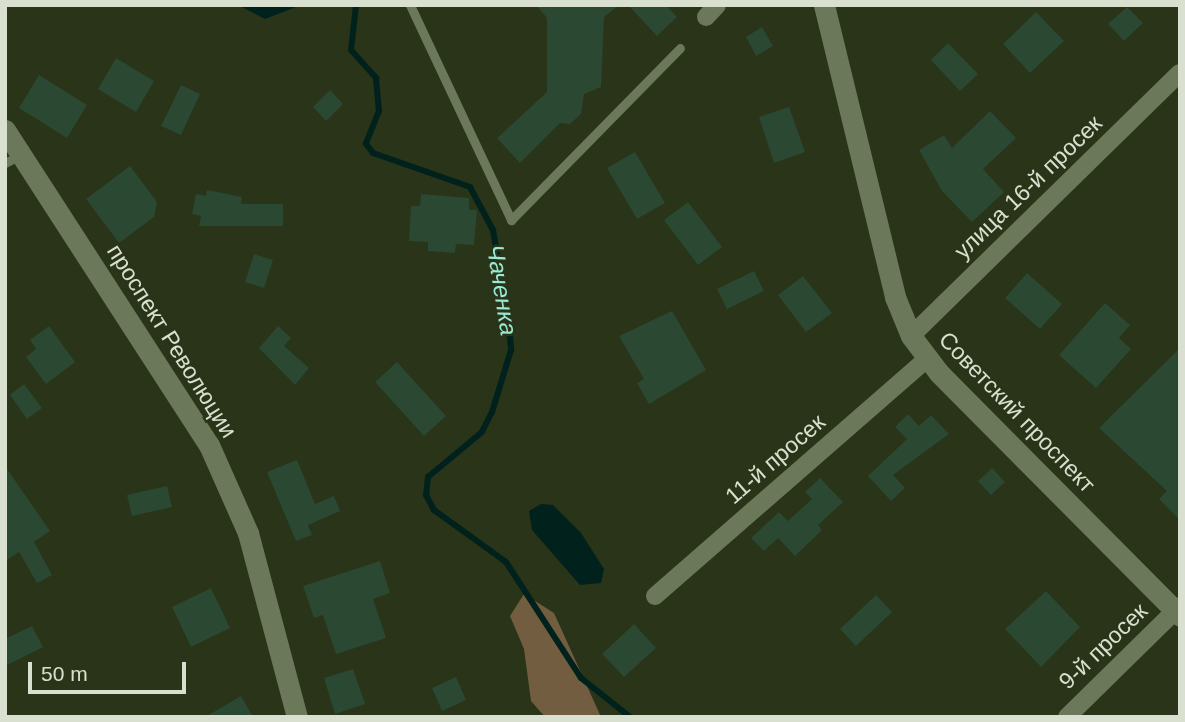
<!DOCTYPE html>
<html>
<head>
<meta charset="utf-8">
<style>
  body { margin:0 }
  #map { position:relative; width:1185px; height:722px; overflow:hidden; background:#293418; font-family:Helvetica,sans-serif }
  div>[style] { position:absolute }
  [style*='--x'] { left:calc(var(--x)*1px); top:calc(var(--y)*1px); width:calc(var(--w)*1px); rotate:calc(var(--a)*1deg) }
  .forest>* { inset:0; background:#725d40 }
  .water>* { inset:0; background:#01221c }
  .stream>* { height:6px; margin:-3px; padding:0 3px; transform-origin:3px; border-radius:3px; background:#01221c }
  .building>* { inset:0; background:#2b4832 }
  .service>* { height:9px; margin:-4.5px; padding:0 4.5px; transform-origin:4.5px; border-radius:4.5px; background:#6b7859 }
  .minor>* { height:18px; margin:-9px; padding:0 9px; transform-origin:9px; border-radius:9px; background:#6b7859 }
  .tertiary>* { height:21px; margin:-10.5px; padding:0 10.5px; transform-origin:10.5px; border-radius:10.5px; background:#6b7859 }
  span { translate:-50% -50%; white-space:nowrap; text-align:center; line-height:1.15; -webkit-text-stroke:5px #293418; paint-order:stroke }
  .street-label { font-size:23px; color:#d9e0cf }
  .water-label { font-size:24px; color:#9be9d5; font-style:italic }
  .frame { position:absolute; inset:0; border:7px solid #d9e0cf; pointer-events:none }
  .scale { position:absolute; left:28px; top:662px; width:158px; height:32px; box-sizing:border-box; border:4px solid #d9e0cf; border-top:0; padding-left:9px; font-size:21px; line-height:24px; white-space:nowrap; color:#d9e0cf; -webkit-text-stroke:5px #293418; paint-order:stroke }
</style>
</head>
<body>
<div id="map">
  <div class="forest">
    <div style="clip-path:polygon(524px 594px,554px 613px,601px 717px,545px 717px,531px 701px,524px 649px,510px 616px)"></div>
  </div>
  <div class="water">
    <div style="clip-path:polygon(238px 5px,301px 5px,265px 19px)"></div>
    <div style="clip-path:polygon(541px 504px,553px 505px,581px 533px,604px 569px,601px 583px,580px 585px,532px 530px,529px 511px)"></div>
  </div>
  <div class="stream">
    <div style="--x:356;--y:5;--w:45;--a:96.3"></div>
    <div style="--x:351;--y:50;--w:38;--a:48"></div>
    <div style="--x:376;--y:78;--w:33;--a:85"></div>
    <div style="--x:379;--y:111;--w:35;--a:112"></div>
    <div style="--x:366;--y:144;--w:11;--a:52"></div>
    <div style="--x:373;--y:153;--w:103;--a:19.3"></div>
    <div style="--x:470;--y:187;--w:49;--a:61.9"></div>
    <div style="--x:493;--y:230;--w:90;--a:80.4"></div>
    <div style="--x:508;--y:319;--w:31;--a:84"></div>
    <div style="--x:511;--y:350;--w:65;--a:107"></div>
    <div style="--x:492;--y:412;--w:22;--a:117"></div>
    <div style="--x:482;--y:432;--w:70;--a:140.2"></div>
    <div style="--x:428;--y:477;--w:18;--a:96"></div>
    <div style="--x:426;--y:495;--w:17;--a:62"></div>
    <div style="--x:434;--y:510;--w:89;--a:35.8"></div>
    <div style="--x:506;--y:562;--w:138;--a:57.1"></div>
    <div style="--x:581;--y:678;--w:63;--a:38.5"></div>
  </div>
  <div class="building">
    <div style="clip-path:polygon(536px 5px,619px 5px,604px 17px,601px 87px,584px 94px,581px 114px,570px 124px,560px 123px,520px 163px,497px 138px,547px 92px,547px 18px)"></div>
    <div style="clip-path:polygon(628px 5px,666px 5px,677px 17px,657px 36px)"></div>
    <div style="clip-path:polygon(1127px 7px,1143px 23px,1124px 41px,1108px 24px)"></div>
    <div style="clip-path:polygon(1036px 12px,1064px 41px,1030px 73px,1003px 44px)"></div>
    <div style="clip-path:polygon(762px 27px,773px 46px,756px 56px,746px 37px)"></div>
    <div style="clip-path:polygon(948px 43px,978px 74px,960px 91px,931px 60px)"></div>
    <div style="clip-path:polygon(116px 58px,154px 81px,136px 112px,98px 89px)"></div>
    <div style="clip-path:polygon(39px 75px,87px 105px,67px 138px,19px 108px)"></div>
    <div style="clip-path:polygon(181px 85px,200px 94px,181px 135px,161px 126px)"></div>
    <div style="clip-path:polygon(330px 90px,343px 104px,326px 121px,313px 107px)"></div>
    <div style="clip-path:polygon(789px 107px,805px 152px,774px 163px,759px 117px)"></div>
    <div style="clip-path:polygon(990px 111px,1016px 138px,983px 169px,1004px 192px,972px 222px,942px 191px,919px 150px,944px 135px,952px 148px)"></div>
    <div style="clip-path:polygon(635px 152px,665px 203px,637px 219px,607px 168px)"></div>
    <div style="clip-path:polygon(130px 166px,157px 202px,154px 217px,119px 243px,86px 199px)"></div>
    <div style="clip-path:polygon(207px 190px,242px 197px,241px 204px,283px 204px,283px 226px,199px 226px,201px 216px,192px 214px,196px 194px,206px 196px)"></div>
    <div style="clip-path:polygon(421px 194px,469px 198px,469px 210px,477px 210px,474px 245px,456px 244px,455px 253px,428px 251px,428px 242px,409px 241px,411px 206px,420px 206px)"></div>
    <div style="clip-path:polygon(688px 202px,722px 247px,698px 265px,664px 220px)"></div>
    <div style="clip-path:polygon(254px 254px,273px 260px,264px 288px,245px 282px)"></div>
    <div style="clip-path:polygon(754px 271px,764px 291px,727px 309px,717px 289px)"></div>
    <div style="clip-path:polygon(1027px 273px,1062px 304px,1040px 329px,1005px 298px)"></div>
    <div style="clip-path:polygon(803px 276px,832px 313px,806px 332px,778px 295px)"></div>
    <div style="clip-path:polygon(1105px 303px,1130px 325px,1119px 338px,1131px 349px,1096px 388px,1059px 355px)"></div>
    <div style="clip-path:polygon(672px 311px,706px 370px,649px 404px,637px 383px,644px 379px,619px 336px)"></div>
    <div style="clip-path:polygon(49px 326px,75px 362px,46px 384px,26px 357px,36px 349px,30px 340px)"></div>
    <div style="clip-path:polygon(278px 326px,291px 338px,284px 346px,309px 368px,295px 385px,259px 348px)"></div>
    <div style="clip-path:polygon(1180px 348px,1180px 520px,1159px 499px,1167px 491px,1099px 428px)"></div>
    <div style="clip-path:polygon(397px 362px,446px 416px,424px 436px,375px 382px)"></div>
    <div style="clip-path:polygon(24px 384px,42px 408px,27px 419px,10px 395px)"></div>
    <div style="clip-path:polygon(908px 414px,919px 426px,931px 415px,949px 434px,893px 475px,905px 488px,891px 501px,868px 476px,907px 439px,895px 427px)"></div>
    <div style="clip-path:polygon(297px 460px,315px 504px,334px 496px,340px 511px,308px 525px,312px 535px,296px 541px,267px 472px)"></div>
    <div style="clip-path:polygon(5px 466px,50px 531px,34px 542px,52px 575px,37px 583px,19px 552px,5px 561px)"></div>
    <div style="clip-path:polygon(992px 468px,1005px 482px,991px 495px,978px 481px)"></div>
    <div style="clip-path:polygon(820px 478px,843px 502px,818px 525px,822px 530px,795px 556px,778px 538px,764px 551px,751px 538px,779px 512px,788px 521px,812px 499px,805px 492px)"></div>
    <div style="clip-path:polygon(167px 486px,172px 507px,132px 516px,127px 495px)"></div>
    <div style="clip-path:polygon(380px 561px,390px 593px,373px 599px,386px 638px,336px 654px,323px 615px,314px 618px,303px 586px)"></div>
    <div style="clip-path:polygon(211px 588px,230px 628px,191px 647px,172px 607px)"></div>
    <div style="clip-path:polygon(1046px 591px,1080px 627px,1041px 667px,1005px 629px)"></div>
    <div style="clip-path:polygon(876px 595px,892px 612px,856px 646px,840px 629px)"></div>
    <div style="clip-path:polygon(634px 624px,656px 648px,624px 677px,602px 654px)"></div>
    <div style="clip-path:polygon(32px 626px,43px 647px,5px 666px,5px 639px)"></div>
    <div style="clip-path:polygon(353px 669px,365px 704px,335px 714px,324px 678px)"></div>
    <div style="clip-path:polygon(456px 677px,466px 700px,442px 711px,432px 688px)"></div>
    <div style="clip-path:polygon(241px 696px,253px 717px,205px 717px)"></div>
  </div>
  <div class="service">
    <div style="--x:410;--y:5;--w:238;--a:64.8"></div>
    <div style="--x:511;--y:220;--w:241;--a:-45.5"></div>
    <div style="--x:5;--y:163;--w:17;--a:-28"></div>
  </div>
  <div class="minor">
    <div style="--x:706;--y:17;--w:16;--a:-47"></div>
    <div style="--x:911;--y:336;--w:376;--a:-44.4"></div>
    <div style="--x:655;--y:596;--w:361;--a:-41.1"></div>
    <div style="--x:1067;--y:717;--w:158;--a:-44.5"></div>
  </div>
  <div class="tertiary">
    <div style="--x:824;--y:5;--w:301;--a:76.3"></div>
    <div style="--x:895;--y:297;--w:42;--a:67.7"></div>
    <div style="--x:911;--y:336;--w:46;--a:52.9"></div>
    <div style="--x:939;--y:373;--w:342;--a:45.2"></div>
    <div style="--x:5;--y:130;--w:375;--a:57.1"></div>
    <div style="--x:209;--y:445;--w:96;--a:66.1"></div>
    <div style="--x:248;--y:533;--w:190;--a:75.1"></div>
  </div>
  <div class="street-label">
    <span style="left:1028px;top:187px;rotate:-44deg">улица 16-й просек</span>
    <span style="left:172px;top:341px;rotate:58deg">проспект Революции</span>
    <span style="left:1017px;top:412px;rotate:46deg">Советский проспект</span>
    <span style="left:775px;top:459px;rotate:-41deg">11-й просек</span>
    <span style="left:1103px;top:646px;rotate:-44deg">9-й просек</span>
  </div>
  <div class="water-label">
    <span style="left:502px;top:290px;rotate:81deg">Чаченка</span>
  </div>
  <div class="frame"></div>
  <div class="scale">50 m</div>
</div>
</body>
</html>
